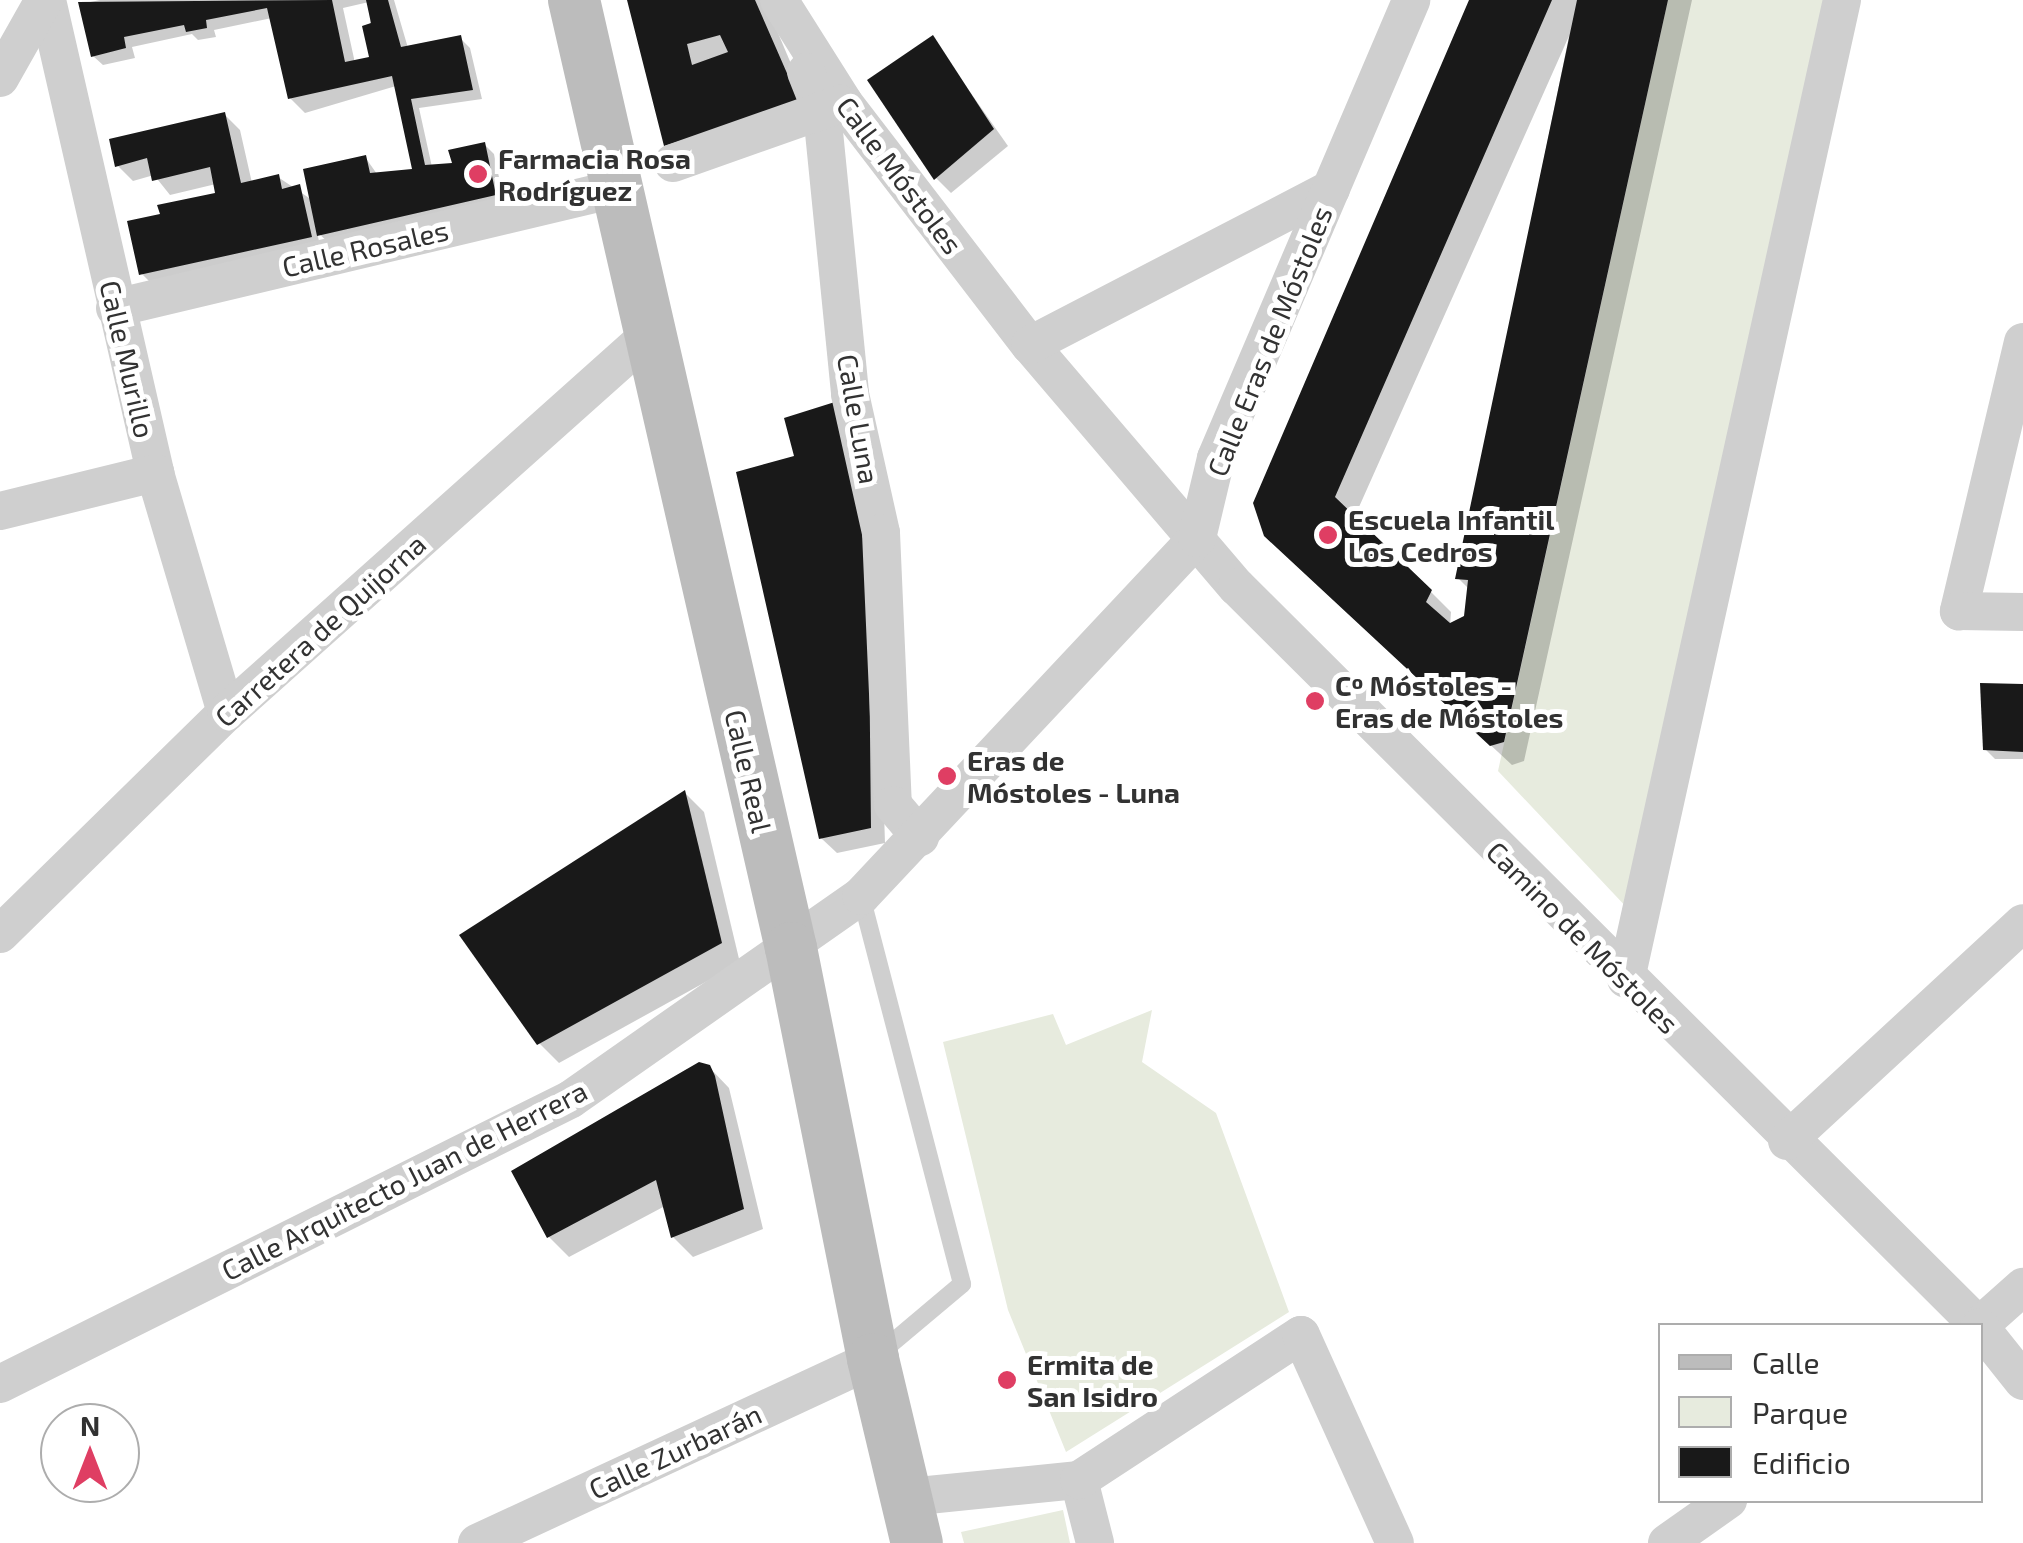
<!DOCTYPE html>
<html>
<head>
<meta charset="utf-8">
<style>
  body { margin:0 }
  #map { position:relative; width:2023px; height:1543px; overflow:hidden; background:#fff; font-family:"Exo 2",sans-serif }
  div>[style] { position:absolute }
  [style*='--x'] { left:calc(var(--x)*1px); top:calc(var(--y)*1px); width:calc(var(--w)*1px); rotate:calc(var(--a)*1deg) }
  .green>* { inset:0; background:#e7ebde }
  .shadow>* { inset:0; background:#0003 }
  .building>* { inset:0; background:#191919 }
  .lane>* { height:18px; margin:-9px; padding:0 9px; transform-origin:9px; border-radius:9px; background:#cfcfcf }
  .street>* { height:38px; margin:-19px; padding:0 19px; transform-origin:19px; border-radius:19px; background:#cfcfcf }
  .secondary>* { height:52px; margin:-26px; padding:0 26px; transform-origin:26px; border-radius:26px; background:#bcbcbc }
  .dots>* { width:28px; height:28px; translate:-50% -50%; box-sizing:border-box; border:5px solid #fff; border-radius:50% }
  span { translate:-50% -50%; white-space:nowrap; text-align:center; line-height:1.15; -webkit-text-stroke:10px #fff; paint-order:stroke }
  .poi-label { font-size:28px; color:#323232; font-weight:700 }
  .left { translate:0 -50%; text-align:left }
  .street-label { font-size:28px; color:#323232 }
  .legend { position:absolute; left:1658px; top:1323px; width:325px; height:180px; box-sizing:border-box; background:#fff; border:2px solid #adadad; margin:0; padding:12px 18px; list-style:none; font-size:30px; color:#323232 }
  .legend li { display:flex; align-items:center; gap:20px; height:50px }
  .legend b { width:50px; border:2px solid #adadad }
  .north { position:absolute; left:40px; top:1403px; width:100px; height:100px; box-sizing:border-box; background:#fff; border:2px solid #adadad; border-radius:50%; rotate:0deg; font-size:28px; font-weight:700; line-height:40px; text-align:center; color:#323232 }
  .north::after { content:''; display:block; margin:auto; width:35px; height:45px; background:#df3e63; clip-path:polygon(50% 0,100% 100%,50% 72%,0 100%) }
</style>
</head>
<body>
<div id="map">
  <div class="green">
    <div style="clip-path:polygon(1668px 0,1829px 0,1630px 911px,1498px 771px)"></div>
    <div style="clip-path:polygon(1152px 1010px,1142px 1062px,1216px 1113px,1289px 1312px,1066px 1452px,1008px 1310px,943px 1042px,1053px 1014px,1066px 1045px)"></div>
    <div style="clip-path:polygon(1063px 1510px,1070px 1543px,964px 1543px,961px 1532px)"></div>
  </div>
  <div class="shadow">
    <div style="clip-path:polygon(evenodd,100px 0,394px 0,408px 48px,460px 38px,470px 48px,482px 99px,419px 108px,432px 167px,455px 165px,484px 144px,494px 154px,505px 205px,330px 244px,317px 232px,320px 246px,157px 289px,142px 274px,163px 216px,218px 194px,216px 184px,170px 195px,154px 175px,133px 181px,118px 166px,225px 115px,240px 130px,252px 183px,278px 177px,312px 200px,365px 157px,377px 174px,415px 171px,396px 86px,305px 113px,290px 98px,272px 18px,214px 30px,216px 37px,198px 40px,192px 34px,132px 47px,135px 58px,103px 65px,93px 56px,81px 4px,100px 0,369px 2px,372px 59px,355px 63px,343px 8px,369px 2px)"></div>
    <div style="clip-path:polygon(630px 0,764px 0,814px 118px,681px 160px,666px 145px)"></div>
    <div style="clip-path:polygon(evenodd,1473px 0,1692px 0,1524px 761px,1512px 765px,1287px 556px,1473px 0,1569px 36px,1458px 578px,1469px 589px,1466px 617px,1450px 626px,1451px 612px,1355px 516px,1569px 36px)"></div>
    <div style="clip-path:polygon(932px 38px,1008px 146px,951px 193px,936px 178px)"></div>
    <div style="clip-path:polygon(797px 458px,881px 721px,885px 843px,837px 853px,821px 838px)"></div>
    <div style="clip-path:polygon(2023px 685px,2023px 759px,1995px 759px,1985px 749px)"></div>
    <div style="clip-path:polygon(685px 793px,704px 812px,740px 963px,559px 1063px,539px 1043px)"></div>
    <div style="clip-path:polygon(709px 1067px,729px 1088px,763px 1229px,693px 1257px,673px 1237px,665px 1206px,569px 1257px,549px 1237px,514px 1172px,687px 1069px)"></div>
  </div>
  <div class="building">
    <div style="clip-path:polygon(332px 0,345px 62px,369px 57px,362px 26px,371px 23px,366px 0,388px 0,401px 47px,461px 35px,473px 90px,411px 99px,425px 165px,452px 163px,448px 150px,485px 142px,496px 195px,317px 236px,303px 169px,366px 155px,370px 173px,412px 169px,392px 76px,288px 99px,267px 8px,206px 20px,207px 28px,186px 32px,184px 25px,124px 37px,126px 48px,91px 57px,78px 2px)"></div>
    <div style="clip-path:polygon(evenodd,627px 0,755px 0,800px 103px,664px 146px,627px 0,720px 35px,728px 52px,692px 65px,687px 44px,720px 35px)"></div>
    <div style="clip-path:polygon(1469px 0,1552px 0,1335px 497px,1432px 590px,1426px 602px,1450px 623px,1464px 616px,1468px 580px,1455px 579px,1577px 0,1668px 0,1504px 742px,1490px 746px,1264px 536px,1253px 503px)"></div>
    <div style="clip-path:polygon(933px 35px,994px 129px,934px 180px,867px 80px)"></div>
    <div style="clip-path:polygon(225px 112px,241px 183px,279px 174px,282px 189px,300px 184px,312px 237px,139px 275px,127px 221px,160px 214px,157px 205px,215px 193px,210px 167px,152px 181px,147px 158px,115px 167px,109px 139px)"></div>
    <div style="clip-path:polygon(838px 401px,868px 548px,871px 828px,819px 839px,736px 472px,794px 456px,784px 418px)"></div>
    <div style="clip-path:polygon(1980px 683px,2023px 684px,2023px 752px,1983px 750px)"></div>
    <div style="clip-path:polygon(685px 790px,722px 943px,537px 1045px,459px 935px)"></div>
    <div style="clip-path:polygon(699px 1062px,710px 1065px,715px 1076px,744px 1209px,671px 1238px,656px 1180px,547px 1238px,511px 1171px)"></div>
  </div>
  <div class="lane">
    <div style="--x:861;--y:896;--w:401;--a:75.4"></div>
    <div style="--x:962;--y:1284;--w:109;--a:139.9"></div>
  </div>
  <div class="street">
    <div style="--x:47;--y:0;--w:485;--a:77.1"></div>
    <div style="--x:155;--y:473;--w:250;--a:73.5"></div>
    <div style="--x:779;--y:0;--w:122;--a:57.7"></div>
    <div style="--x:844;--y:103;--w:305;--a:52.5"></div>
    <div style="--x:1030;--y:345;--w:318;--a:49.5"></div>
    <div style="--x:1237;--y:587;--w:1047;--a:44.88"></div>
    <div style="--x:806;--y:72;--w:43;--a:68.2"></div>
    <div style="--x:822;--y:112;--w:283;--a:84.3"></div>
    <div style="--x:850;--y:394;--w:142;--a:77.4"></div>
    <div style="--x:881;--y:533;--w:272;--a:87.5"></div>
    <div style="--x:893;--y:805;--w:42;--a:49.8"></div>
    <div style="--x:0;--y:78;--w:90;--a:-60.6"></div>
    <div style="--x:673;--y:163;--w:178;--a:-19.4"></div>
    <div style="--x:115;--y:308;--w:514;--a:-13.39"></div>
    <div style="--x:2023;--y:342;--w:277;--a:103.4"></div>
    <div style="--x:1959;--y:611;--w:64;--a:0.9"></div>
    <div style="--x:1030;--y:345;--w:339;--a:-27.4"></div>
    <div style="--x:0;--y:511;--w:160;--a:-13.8"></div>
    <div style="--x:0;--y:934;--w:316;--a:-44.4"></div>
    <div style="--x:226;--y:713;--w:567;--a:-41.78"></div>
    <div style="--x:1626;--y:979;--w:1003;--a:-77.56"></div>
    <div style="--x:1787;--y:1141;--w:321;--a:-42.7"></div>
    <div style="--x:1979;--y:1326;--w:59;--a:-41.6"></div>
    <div style="--x:1980;--y:1327;--w:69;--a:51.5"></div>
    <div style="--x:0;--y:1384;--w:638;--a:-26.52"></div>
    <div style="--x:571;--y:1099;--w:354;--a:-35"></div>
    <div style="--x:861;--y:896;--w:491;--a:-46.8"></div>
    <div style="--x:1197;--y:538;--w:82;--a:-76.6"></div>
    <div style="--x:1216;--y:458;--w:498;--a:-66.9"></div>
    <div style="--x:1079;--y:1480;--w:65;--a:75.7"></div>
    <div style="--x:908;--y:1497;--w:172;--a:-5.7"></div>
    <div style="--x:1079;--y:1480;--w:265;--a:-33.2"></div>
    <div style="--x:1301;--y:1335;--w:228;--a:65.7"></div>
    <div style="--x:477;--y:1543;--w:437;--a:-24.9"></div>
    <div style="--x:1667;--y:1543;--w:75;--a:-35.2"></div>
  </div>
  <div class="secondary">
    <div style="--x:574;--y:0;--w:973;--a:77.11"></div>
    <div style="--x:791;--y:948;--w:419;--a:78.7"></div>
    <div style="--x:873;--y:1359;--w:189;--a:76.6"></div>
  </div>
  <div class="dots">
    <div style="left:478px;top:174px;background:#df3e63"></div>
    <div style="left:1328px;top:535px;background:#df3e63"></div>
    <div style="left:1315px;top:701px;background:#df3e63"></div>
    <div style="left:947px;top:776px;background:#df3e63"></div>
    <div style="left:1007px;top:1380px;background:#df3e63"></div>
  </div>
  <div class="poi-label">
    <span class="left" style="left:498px;top:174px">Farmacia Rosa<br>Rodríguez</span>
    <span class="left" style="left:1348px;top:535px">Escuela Infantil<br>Los Cedros</span>
    <span class="left" style="left:1335px;top:701px">Cº Móstoles -<br>Eras de Móstoles</span>
    <span class="left" style="left:967px;top:776px">Eras de<br>Móstoles - Luna</span>
    <span class="left" style="left:1027px;top:1380px">Ermita de<br>San Isidro</span>
  </div>
  <div class="street-label">
    <span style="left:900px;top:175px;rotate:53deg">Calle Móstoles</span>
    <span style="left:365px;top:248px;rotate:-13deg">Calle Rosales</span>
    <span style="left:1269px;top:341px;rotate:-68deg">Calle Eras de Móstoles</span>
    <span style="left:128px;top:359px;rotate:77deg">Calle Murillo</span>
    <span style="left:859px;top:419px;rotate:80deg">Calle Luna</span>
    <span style="left:320px;top:630px;rotate:-42deg">Carretera de Quijorna</span>
    <span style="left:749px;top:771px;rotate:77deg">Calle Real</span>
    <span style="left:1583px;top:937px;rotate:45deg">Camino de Móstoles</span>
    <span style="left:404px;top:1180px;rotate:-27deg">Calle Arquitecto Juan de Herrera</span>
    <span style="left:675px;top:1451px;rotate:-25deg">Calle Zurbarán</span>
  </div>
  <ul class="legend">
  <li><b style="height:12px;background:#bcbcbc"></b>Calle</li>
  <li><b style="height:28px;background:#e7ebde"></b>Parque</li>
  <li><b style="height:28px;background:#191919"></b>Edificio</li>
  </ul>
  <div class="north">N</div>
</div>
</body>
</html>
